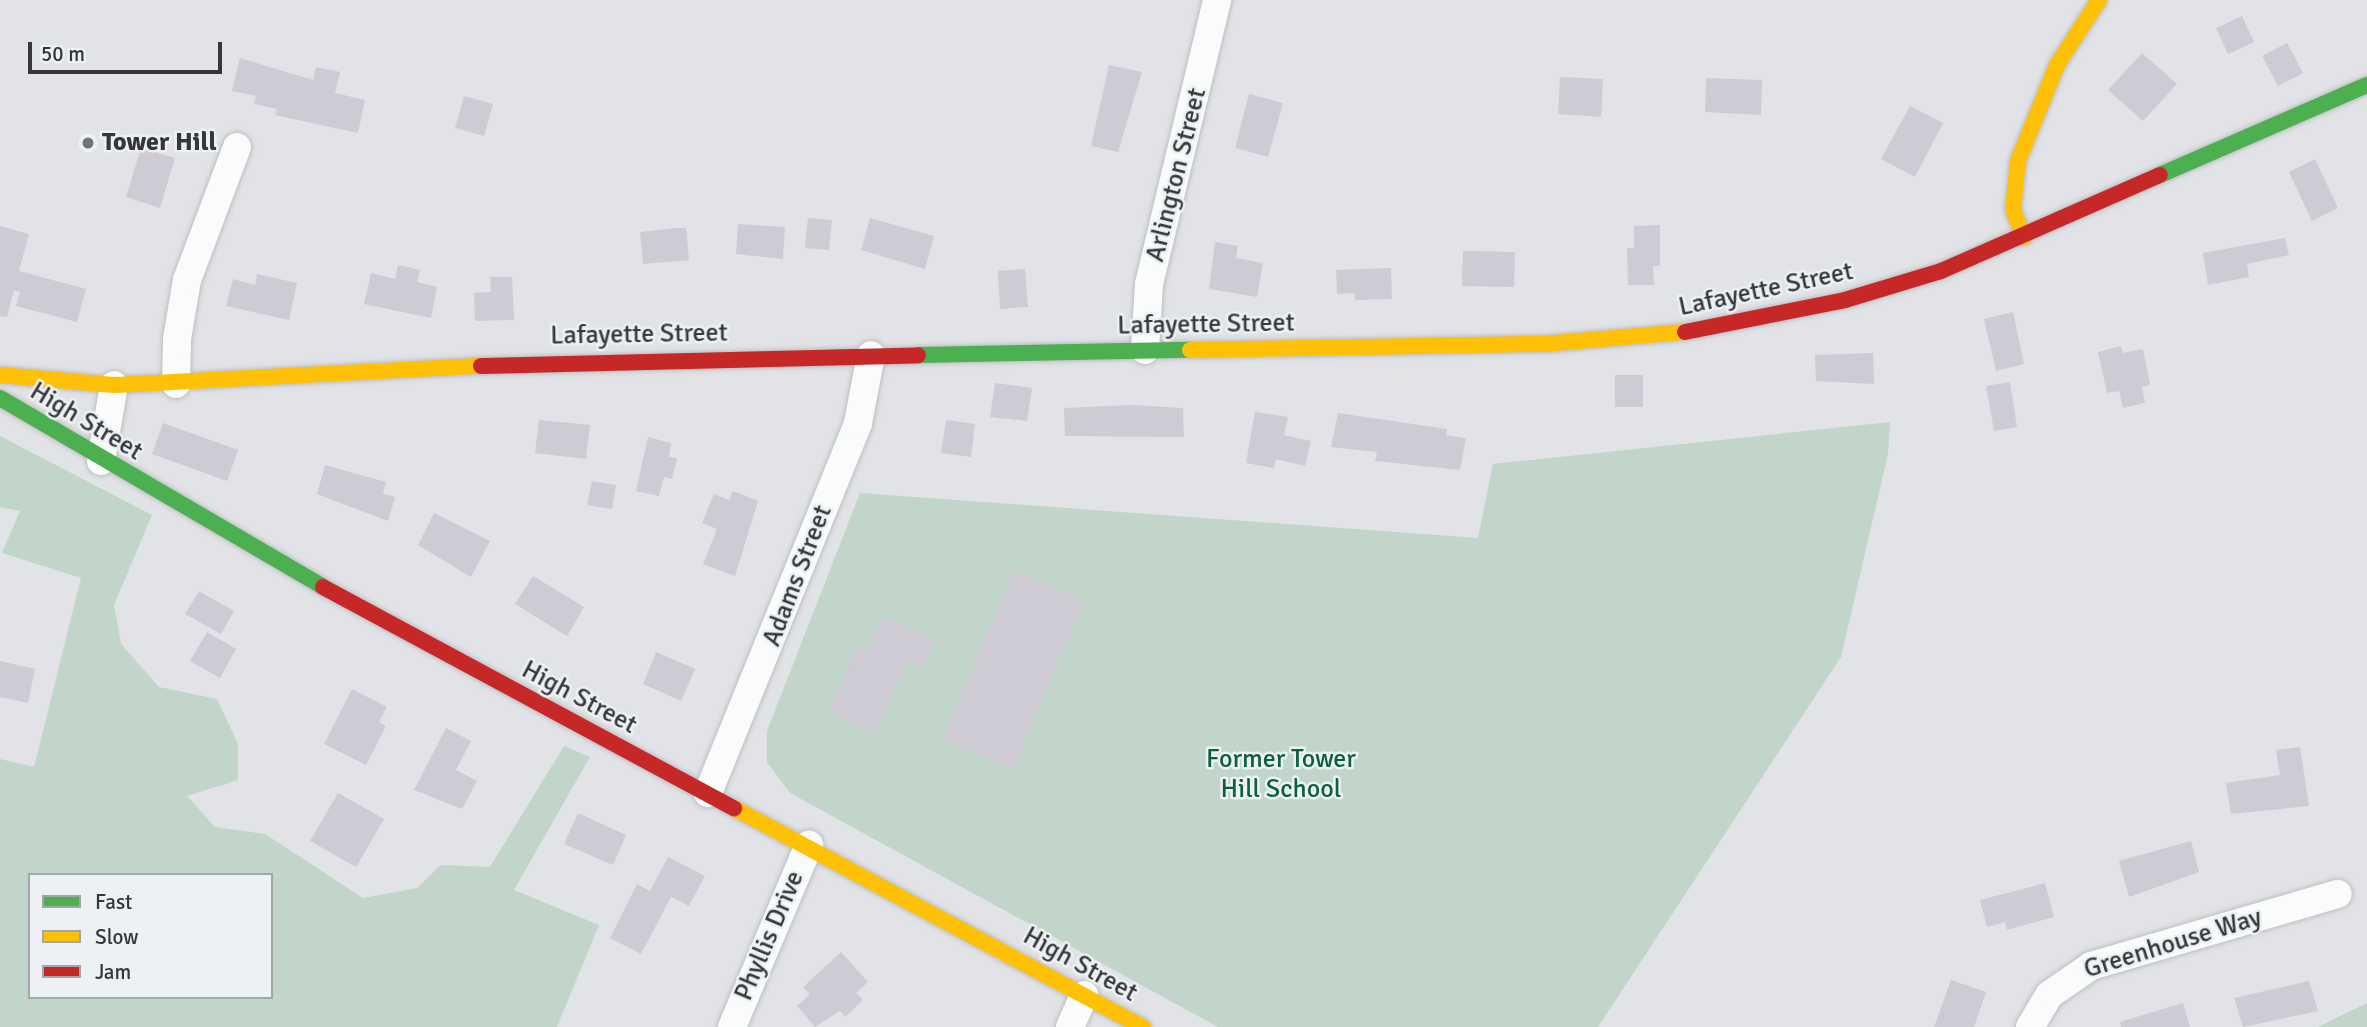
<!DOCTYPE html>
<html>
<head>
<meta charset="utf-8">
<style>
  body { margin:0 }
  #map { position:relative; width:2367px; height:1027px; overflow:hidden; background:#e1e3e6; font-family:Signika,sans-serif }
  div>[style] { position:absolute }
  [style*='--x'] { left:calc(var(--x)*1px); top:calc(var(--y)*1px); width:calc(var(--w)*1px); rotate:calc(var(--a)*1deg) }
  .green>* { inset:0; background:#c1d5ca }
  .building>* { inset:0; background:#cecbd4 }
  .roads { filter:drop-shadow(0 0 2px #bebfc2) drop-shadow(0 0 2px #bebfc2) }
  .street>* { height:28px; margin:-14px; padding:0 14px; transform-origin:14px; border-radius:14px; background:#fafbfb }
  .fast>* { height:16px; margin:-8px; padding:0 8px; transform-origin:8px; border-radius:8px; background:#4caf50 }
  .slow>* { height:16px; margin:-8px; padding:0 8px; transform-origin:8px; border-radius:8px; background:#ffc107 }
  .jam>* { height:16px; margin:-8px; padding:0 8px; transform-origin:8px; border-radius:8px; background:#c62828 }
  .dots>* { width:19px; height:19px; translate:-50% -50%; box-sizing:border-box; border:4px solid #edf0f4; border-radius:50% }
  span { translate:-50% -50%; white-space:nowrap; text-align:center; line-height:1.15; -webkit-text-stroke:5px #edf0f4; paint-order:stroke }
  .poi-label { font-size:26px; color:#353738; font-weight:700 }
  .left { translate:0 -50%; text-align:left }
  .street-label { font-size:26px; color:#353738 }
  .park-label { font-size:26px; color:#0a613b }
  .legend { position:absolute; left:28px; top:873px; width:245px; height:126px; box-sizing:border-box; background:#edf0f4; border:2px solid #a3a6a9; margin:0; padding:9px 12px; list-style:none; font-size:21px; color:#353738 }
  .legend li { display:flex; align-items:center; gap:14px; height:35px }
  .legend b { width:35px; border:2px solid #a3a6a9 }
  .scale { position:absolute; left:28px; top:42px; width:194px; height:32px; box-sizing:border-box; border:4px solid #353738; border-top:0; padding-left:9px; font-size:21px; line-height:24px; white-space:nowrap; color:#353738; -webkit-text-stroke:5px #edf0f4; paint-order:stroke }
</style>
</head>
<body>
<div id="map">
  <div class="green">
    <div style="clip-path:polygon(1890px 422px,1888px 454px,1841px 657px,1598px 1027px,1218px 1027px,790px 793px,767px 762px,767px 731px,860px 493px,1478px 538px,1493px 464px)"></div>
    <div style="clip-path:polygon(evenodd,0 436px,152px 515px,114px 605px,121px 644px,159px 687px,217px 699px,238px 744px,238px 780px,187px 796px,215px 827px,265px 834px,363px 898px,417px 888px,441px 865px,490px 867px,564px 746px,590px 757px,514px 890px,599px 925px,557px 1027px,0 1027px,0 759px,34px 767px,81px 578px,2px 553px,20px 511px,0 507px,0 436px,30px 875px,271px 875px,271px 997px,30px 997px,30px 875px)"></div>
    <div style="clip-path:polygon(2367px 1003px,2367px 1027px,2318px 1027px)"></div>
  </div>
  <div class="building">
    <div style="clip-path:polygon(2242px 16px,2254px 42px,2228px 54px,2216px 28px)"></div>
    <div style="clip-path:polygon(2287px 43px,2303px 73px,2278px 86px,2262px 56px)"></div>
    <div style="clip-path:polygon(2142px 53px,2177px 84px,2143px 121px,2108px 90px)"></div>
    <div style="clip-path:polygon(240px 58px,313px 80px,316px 67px,340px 72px,335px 93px,365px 100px,358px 133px,275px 115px,277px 109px,254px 104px,256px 96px,232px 91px)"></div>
    <div style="clip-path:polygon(1109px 65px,1142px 72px,1118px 152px,1091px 146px)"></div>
    <div style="clip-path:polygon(1560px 77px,1603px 79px,1601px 117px,1558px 114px)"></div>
    <div style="clip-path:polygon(1706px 78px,1762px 80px,1761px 115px,1705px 112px)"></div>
    <div style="clip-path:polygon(1249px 94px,1283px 103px,1268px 157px,1235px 148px)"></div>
    <div style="clip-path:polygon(464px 96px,493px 104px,484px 136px,455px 128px)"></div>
    <div style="clip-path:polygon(1910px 106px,1943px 123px,1915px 177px,1881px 159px)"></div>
    <div style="clip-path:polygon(141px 148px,175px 158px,160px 208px,126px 197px)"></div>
    <div style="clip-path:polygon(2315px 159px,2338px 208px,2312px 221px,2289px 172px)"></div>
    <div style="clip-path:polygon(808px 218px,832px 220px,829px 250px,805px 248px)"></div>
    <div style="clip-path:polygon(870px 218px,934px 236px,925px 269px,861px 250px)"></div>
    <div style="clip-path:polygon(738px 224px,785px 227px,783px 259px,736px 254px)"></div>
    <div style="clip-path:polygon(1660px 225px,1660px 266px,1653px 266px,1654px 285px,1628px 285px,1627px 248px,1634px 248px,1634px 226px)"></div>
    <div style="clip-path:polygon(0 226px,29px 234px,19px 271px,86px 289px,77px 322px,16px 306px,20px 292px,14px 290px,7px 317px,0 316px)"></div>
    <div style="clip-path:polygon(676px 228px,686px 228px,689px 260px,643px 264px,640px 232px)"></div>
    <div style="clip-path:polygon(2285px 238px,2289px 255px,2247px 264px,2249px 277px,2208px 285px,2203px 253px)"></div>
    <div style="clip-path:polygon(1215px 242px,1238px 246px,1236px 258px,1263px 263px,1257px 297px,1209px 289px)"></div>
    <div style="clip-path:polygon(1463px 251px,1515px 252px,1514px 287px,1462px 286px)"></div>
    <div style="clip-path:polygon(398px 265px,420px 270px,417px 282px,437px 287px,431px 318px,364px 304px,371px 273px,395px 279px)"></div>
    <div style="clip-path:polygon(1391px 268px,1392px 299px,1355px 300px,1354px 293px,1337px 294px,1336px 270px)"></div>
    <div style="clip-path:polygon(1025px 269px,1028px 307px,1000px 309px,998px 271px)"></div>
    <div style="clip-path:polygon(257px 274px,297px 283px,289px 320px,226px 306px,233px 279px,255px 285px)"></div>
    <div style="clip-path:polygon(490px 277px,512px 277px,514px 320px,475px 321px,474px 293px,491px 292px)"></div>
    <div style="clip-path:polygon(2013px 312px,2024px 364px,1996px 371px,1984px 319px)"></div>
    <div style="clip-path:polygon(2121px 346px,2123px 353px,2143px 349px,2150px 385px,2142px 387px,2145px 403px,2123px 408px,2119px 391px,2107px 393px,2098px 352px)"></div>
    <div style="clip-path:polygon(1873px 353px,1874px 384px,1816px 381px,1815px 355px)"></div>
    <div style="clip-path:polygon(1615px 375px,1643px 375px,1643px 407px,1615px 407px)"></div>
    <div style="clip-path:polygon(2010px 382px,2017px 427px,1994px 431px,1986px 386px)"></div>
    <div style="clip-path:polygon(995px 383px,1032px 388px,1027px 421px,990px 417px)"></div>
    <div style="clip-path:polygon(1131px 405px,1183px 408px,1184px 437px,1065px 436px,1064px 408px)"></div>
    <div style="clip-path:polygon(1255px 412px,1288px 417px,1284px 435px,1311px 441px,1305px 466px,1276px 459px,1274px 468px,1246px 463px)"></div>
    <div style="clip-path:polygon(1338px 413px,1447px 429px,1446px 435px,1466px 438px,1460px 470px,1375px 461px,1377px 452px,1331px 447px)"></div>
    <div style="clip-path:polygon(539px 420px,590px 425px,586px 459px,535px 453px)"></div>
    <div style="clip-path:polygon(946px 420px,975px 424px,971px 457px,941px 453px)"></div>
    <div style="clip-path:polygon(163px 423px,238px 450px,227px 481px,152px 454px)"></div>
    <div style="clip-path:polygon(648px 437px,671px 443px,669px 457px,677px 458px,672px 479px,664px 477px,659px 496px,636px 491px)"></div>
    <div style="clip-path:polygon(325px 465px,386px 482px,383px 494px,395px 497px,388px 521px,317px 494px)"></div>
    <div style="clip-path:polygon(592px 481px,616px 485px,612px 509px,587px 505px)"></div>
    <div style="clip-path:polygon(733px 491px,758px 501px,735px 576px,703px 564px,717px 529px,702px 523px,714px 494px,729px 500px)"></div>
    <div style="clip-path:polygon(434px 513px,490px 541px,471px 577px,418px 545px)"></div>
    <div style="clip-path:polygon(1014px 571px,1084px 600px,1013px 769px,942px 739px)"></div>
    <div style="clip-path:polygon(533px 576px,584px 607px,567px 636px,515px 604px)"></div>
    <div style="clip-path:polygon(199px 591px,234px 611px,221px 634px,185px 614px)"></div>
    <div style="clip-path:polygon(883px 617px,935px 639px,922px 668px,906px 661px,875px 736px,829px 711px,856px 648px,868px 653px)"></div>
    <div style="clip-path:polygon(207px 632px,236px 649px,220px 678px,190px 661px)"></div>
    <div style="clip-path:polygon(656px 652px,695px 669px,681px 701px,643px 684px)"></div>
    <div style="clip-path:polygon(0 661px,35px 669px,28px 703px,0 697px)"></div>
    <div style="clip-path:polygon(352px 689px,387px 707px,379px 722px,386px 726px,366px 765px,324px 744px)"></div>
    <div style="clip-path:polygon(446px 728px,471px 741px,456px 770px,477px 781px,462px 809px,414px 790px)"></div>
    <div style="clip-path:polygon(2300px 747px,2309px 806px,2231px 814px,2226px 783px,2280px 775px,2276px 750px)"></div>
    <div style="clip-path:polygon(338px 793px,384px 819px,356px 867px,310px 841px)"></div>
    <div style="clip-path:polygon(578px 813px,626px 835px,613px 865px,564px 844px)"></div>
    <div style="clip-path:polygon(2191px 841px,2199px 872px,2129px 897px,2119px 861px)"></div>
    <div style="clip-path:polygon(668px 857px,705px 876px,689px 906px,671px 897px,641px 954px,610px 938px,637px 884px,650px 891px)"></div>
    <div style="clip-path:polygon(2045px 883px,2054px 917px,2007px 930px,2005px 922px,1987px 927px,1980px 900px)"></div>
    <div style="clip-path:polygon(841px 952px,868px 982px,856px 993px,863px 1000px,845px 1017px,840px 1011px,815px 1027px,797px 1006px,810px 994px,803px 987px)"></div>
    <div style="clip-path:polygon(1951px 980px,1986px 992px,1974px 1027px,1934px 1027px)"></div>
    <div style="clip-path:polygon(2309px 981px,2318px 1011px,2243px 1027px,2234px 998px)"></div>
    <div style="clip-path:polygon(2183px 1003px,2190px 1027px,2121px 1027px,2120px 1022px)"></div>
  </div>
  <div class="roads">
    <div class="street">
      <div style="--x:1145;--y:350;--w:66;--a:-86.5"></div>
      <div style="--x:1149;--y:284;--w:292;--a:-76.5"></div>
      <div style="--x:176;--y:384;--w:45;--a:-88.7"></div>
      <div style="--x:177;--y:339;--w:60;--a:-80.4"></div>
      <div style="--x:187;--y:280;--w:142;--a:-69.4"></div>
      <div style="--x:101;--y:461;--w:77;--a:-80.3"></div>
      <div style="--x:708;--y:793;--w:399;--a:-67.9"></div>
      <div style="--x:858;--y:423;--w:69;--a:-79.2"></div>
      <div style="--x:732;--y:1027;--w:198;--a:-67.1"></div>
      <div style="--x:1070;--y:1027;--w:35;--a:-66"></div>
      <div style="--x:2030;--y:1027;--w:37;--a:-59"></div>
      <div style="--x:2049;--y:995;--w:51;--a:-34.6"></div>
      <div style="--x:2091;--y:966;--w:257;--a:-16.3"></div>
    </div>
    <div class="fast">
      <div style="--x:2160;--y:175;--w:226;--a:-23.5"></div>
      <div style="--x:918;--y:355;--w:272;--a:-1.1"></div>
      <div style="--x:0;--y:398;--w:374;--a:30.3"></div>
    </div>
    <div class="slow">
      <div style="--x:2024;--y:237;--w:29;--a:-112"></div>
      <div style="--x:2013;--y:210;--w:49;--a:-84.2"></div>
      <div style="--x:2018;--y:161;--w:104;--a:-67.9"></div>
      <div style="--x:2057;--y:65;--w:77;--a:-57.1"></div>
      <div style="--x:1190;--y:350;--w:354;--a:-1"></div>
      <div style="--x:1544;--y:344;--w:142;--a:-4.9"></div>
      <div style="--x:0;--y:375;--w:114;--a:5"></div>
      <div style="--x:114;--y:385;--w:367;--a:-3"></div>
      <div style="--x:734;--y:808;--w:464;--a:28.2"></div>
    </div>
    <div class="jam">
      <div style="--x:1685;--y:332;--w:163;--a:-11.3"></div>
      <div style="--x:1845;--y:300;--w:100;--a:-16.8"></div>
      <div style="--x:1941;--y:271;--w:239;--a:-23.7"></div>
      <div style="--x:481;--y:366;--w:437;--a:-1.4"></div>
      <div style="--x:323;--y:587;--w:467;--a:28.3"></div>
    </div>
  </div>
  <div class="dots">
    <div style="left:88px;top:143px;background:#717375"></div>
  </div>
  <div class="poi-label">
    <span class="left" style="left:102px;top:143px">Tower Hill</span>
  </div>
  <div class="street-label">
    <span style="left:1177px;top:175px;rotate:-76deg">Arlington Street</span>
    <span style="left:1766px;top:290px;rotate:-12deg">Lafayette Street</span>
    <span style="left:1206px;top:325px;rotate:-1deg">Lafayette Street</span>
    <span style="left:639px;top:335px;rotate:-1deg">Lafayette Street</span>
    <span style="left:86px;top:422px;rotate:31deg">High Street</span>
    <span style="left:798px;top:576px;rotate:-69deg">Adams Street</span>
    <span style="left:579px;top:698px;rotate:28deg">High Street</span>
    <span style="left:770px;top:936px;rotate:-67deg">Phyllis Drive</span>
    <span style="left:2173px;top:944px;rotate:-17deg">Greenhouse Way</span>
    <span style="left:1080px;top:965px;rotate:29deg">High Street</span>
  </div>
  <div class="park-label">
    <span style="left:1281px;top:775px">Former Tower<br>Hill School</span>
  </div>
  <ul class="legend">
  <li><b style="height:9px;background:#4caf50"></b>Fast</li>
  <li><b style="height:9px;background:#ffc107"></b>Slow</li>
  <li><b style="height:9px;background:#c62828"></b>Jam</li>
  </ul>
  <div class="scale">50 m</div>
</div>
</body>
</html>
